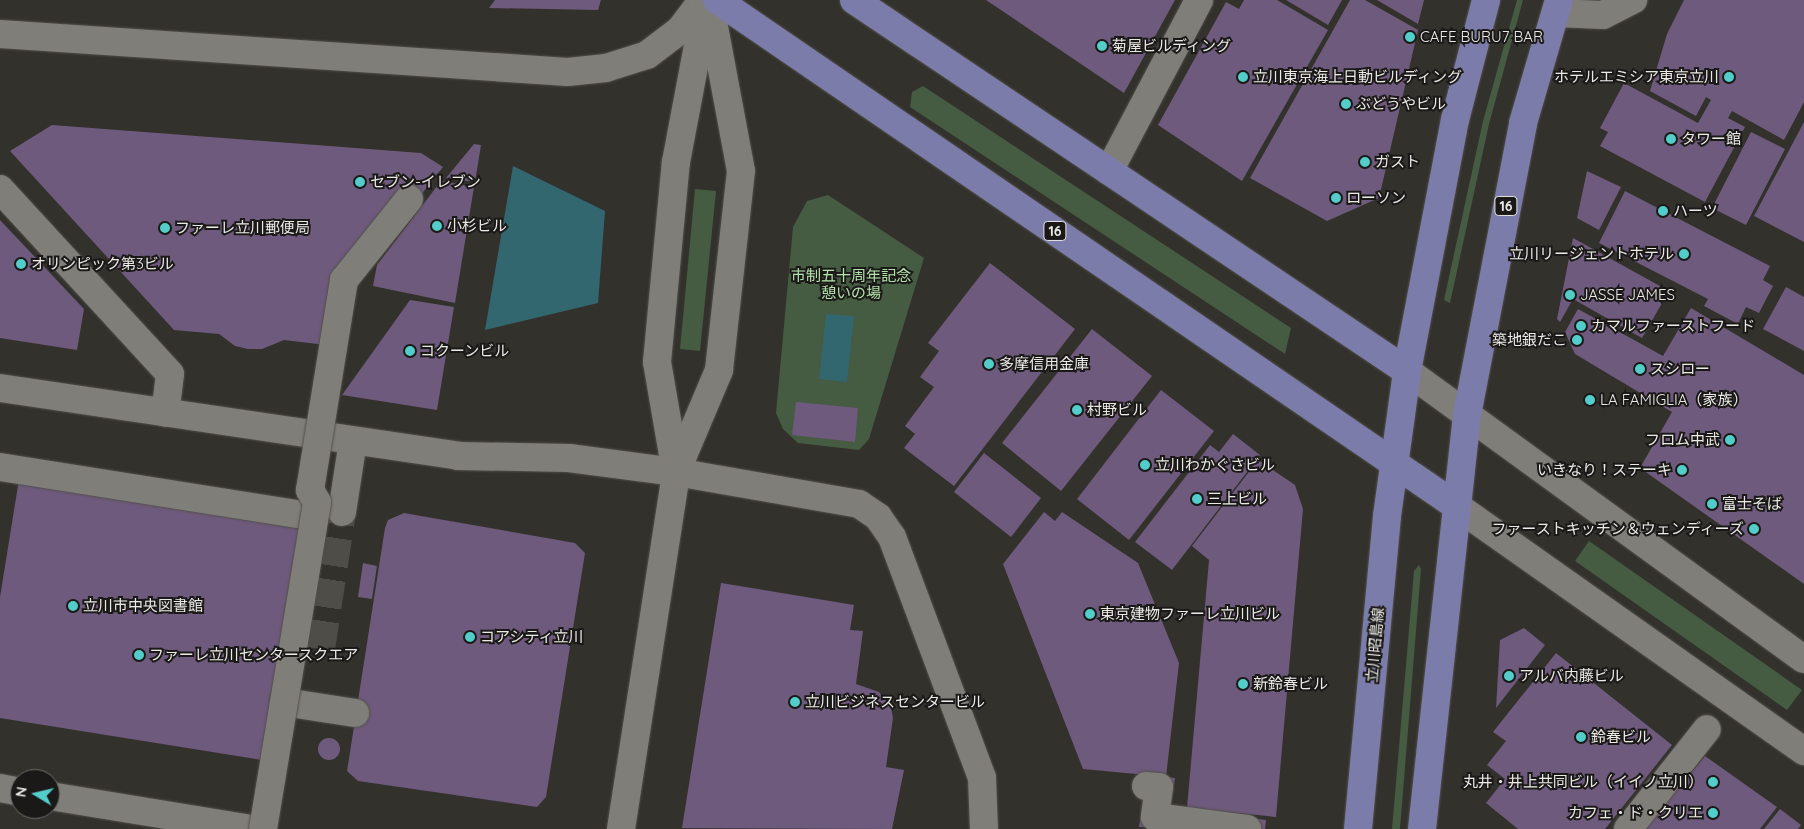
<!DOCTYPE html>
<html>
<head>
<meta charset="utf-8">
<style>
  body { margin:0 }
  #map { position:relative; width:1804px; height:829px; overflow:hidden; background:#33312c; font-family:Quicksand,"Noto Sans JP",sans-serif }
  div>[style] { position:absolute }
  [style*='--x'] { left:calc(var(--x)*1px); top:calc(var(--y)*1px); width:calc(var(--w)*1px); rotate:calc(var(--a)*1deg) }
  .green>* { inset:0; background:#455b42 }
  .water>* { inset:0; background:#33676f }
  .building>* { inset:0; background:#6e5a7c }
  .round { border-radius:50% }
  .minor-tunnel>* { height:28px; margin-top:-14px; transform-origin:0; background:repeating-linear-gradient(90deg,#4e4d48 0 28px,transparent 0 42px) }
  .roads { filter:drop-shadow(0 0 1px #514f4b) drop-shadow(0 0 1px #514f4b) }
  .minor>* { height:28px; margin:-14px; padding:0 14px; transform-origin:14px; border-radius:14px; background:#807e78 }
  .major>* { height:28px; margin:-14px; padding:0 14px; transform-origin:14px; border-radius:14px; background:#7b7caa }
  .bridges { filter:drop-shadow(0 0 1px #514f4b) drop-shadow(0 0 1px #514f4b) }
  .minor-bridge>* { height:28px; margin:-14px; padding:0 14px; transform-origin:14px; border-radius:14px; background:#807e78 }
  .dots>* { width:14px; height:14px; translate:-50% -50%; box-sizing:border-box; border:2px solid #1a1917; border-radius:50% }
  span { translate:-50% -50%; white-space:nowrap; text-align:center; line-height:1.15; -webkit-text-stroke:4px #1a1917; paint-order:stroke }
  .shield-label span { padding:1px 4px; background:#1a1917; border:1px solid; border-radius:4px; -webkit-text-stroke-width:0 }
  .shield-label { font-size:14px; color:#eae9e6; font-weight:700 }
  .poi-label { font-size:15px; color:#eae9e6 }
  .left { translate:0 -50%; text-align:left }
  .right { translate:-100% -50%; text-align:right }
  .park-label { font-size:15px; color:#b4e2ac }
  .street-label { font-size:15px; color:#eae9e6 }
  .north { position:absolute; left:10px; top:769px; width:50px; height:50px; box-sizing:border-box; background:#1a1917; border:1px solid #6d6c6a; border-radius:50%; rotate:279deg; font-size:14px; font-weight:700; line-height:20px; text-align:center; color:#eae9e6 }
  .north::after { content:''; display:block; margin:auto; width:18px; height:22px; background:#53cdc9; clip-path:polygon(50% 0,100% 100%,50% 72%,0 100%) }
</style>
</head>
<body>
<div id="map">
  <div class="green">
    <div style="clip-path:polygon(1517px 0,1523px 0,1489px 124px,1450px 303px,1444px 300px,1483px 121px)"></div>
    <div style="clip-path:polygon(923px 86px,1291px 328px,1285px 354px,910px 107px,912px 92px)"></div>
    <div style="clip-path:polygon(695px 189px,716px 191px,700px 351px,680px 349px)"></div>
    <div style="clip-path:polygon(828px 195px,924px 258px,869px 439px,859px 450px,798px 443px,783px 429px,776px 413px,793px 227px,807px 201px)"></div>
    <div style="clip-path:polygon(1589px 541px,1802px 690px,1787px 710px,1575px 561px)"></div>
    <div style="clip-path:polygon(1419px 565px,1421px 569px,1400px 829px,1392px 829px,1414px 571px)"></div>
  </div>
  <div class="water">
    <div style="clip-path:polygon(513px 166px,605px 211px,598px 303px,485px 330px)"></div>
    <div style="clip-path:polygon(826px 314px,854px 316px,847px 382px,819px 379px)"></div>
  </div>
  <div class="building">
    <div style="clip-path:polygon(495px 0,601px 0,598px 10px,489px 8px)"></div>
    <div style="clip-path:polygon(986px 0,1175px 0,1124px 93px)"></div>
    <div style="clip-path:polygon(1244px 0,1277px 0,1328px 30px,1242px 181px,1158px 125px,1226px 2px,1239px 9px)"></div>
    <div style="clip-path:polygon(1286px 0,1342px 0,1328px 25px)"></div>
    <div style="clip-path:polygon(1350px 0,1365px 0,1418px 30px,1379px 198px,1327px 221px,1250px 178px)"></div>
    <div style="clip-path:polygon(1377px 0,1424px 0,1418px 24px)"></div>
    <div style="clip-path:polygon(1684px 0,1804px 0,1804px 102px,1784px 140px,1732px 111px,1728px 118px,1745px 127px,1705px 202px,1600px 146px,1608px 132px,1600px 128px,1624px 83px,1698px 123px,1711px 100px,1706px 97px,1696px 116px,1650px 91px,1667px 34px)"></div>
    <div style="clip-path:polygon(1804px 122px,1804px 242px,1754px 216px)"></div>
    <div style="clip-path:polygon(52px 125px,421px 153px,443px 167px,331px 309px,326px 345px,284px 340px,262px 349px,248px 349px,235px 346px,219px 334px,174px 330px,10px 151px)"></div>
    <div style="clip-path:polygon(1751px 132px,1785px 149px,1746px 225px,1712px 208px)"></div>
    <div style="clip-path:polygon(474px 144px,481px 145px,475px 182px,446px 178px)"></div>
    <div style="clip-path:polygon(1587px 171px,1621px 187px,1599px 230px,1577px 218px)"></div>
    <div style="clip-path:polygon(441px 181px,474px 187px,455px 303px,373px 286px,377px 265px)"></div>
    <div style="clip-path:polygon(1625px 191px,1770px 266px,1763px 280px,1773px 286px,1759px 313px,1746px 307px,1738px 324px,1704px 306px,1708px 299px,1599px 243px)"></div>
    <div style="clip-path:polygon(0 220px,84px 309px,77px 350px,0 338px)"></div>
    <div style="clip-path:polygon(1573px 238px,1669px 291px,1642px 338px,1573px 299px,1560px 322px,1557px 319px)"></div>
    <div style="clip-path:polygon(990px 263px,1075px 329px,954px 486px,904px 448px,915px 434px,905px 426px,934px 387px,920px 377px,939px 351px,928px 343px)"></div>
    <div style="clip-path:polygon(1786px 287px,1804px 297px,1804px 351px,1763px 329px)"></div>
    <div style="clip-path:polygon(410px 300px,454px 307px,437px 410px,342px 395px)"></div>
    <div style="clip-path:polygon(1691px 308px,1804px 375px,1804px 584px,1640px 468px,1672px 412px,1575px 354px,1565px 332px,1578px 309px,1663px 356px)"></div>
    <div style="clip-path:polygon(1092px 329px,1152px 376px,1061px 491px,1002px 443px)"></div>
    <div style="clip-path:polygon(1161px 390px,1214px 431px,1129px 540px,1077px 499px)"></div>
    <div style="clip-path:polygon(796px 402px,858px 408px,855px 442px,792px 435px)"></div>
    <div style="clip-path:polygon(1233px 434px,1260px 455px,1172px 570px,1135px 542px,1210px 445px,1219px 452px)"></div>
    <div style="clip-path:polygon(984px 453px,1041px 498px,1011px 537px,954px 492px)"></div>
    <div style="clip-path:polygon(1258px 460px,1295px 485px,1303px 509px,1276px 817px,1187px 808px,1209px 560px,1192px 546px)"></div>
    <div style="clip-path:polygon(21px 467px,302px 512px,262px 760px,0 718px,0 597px)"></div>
    <div style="clip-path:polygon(1044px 512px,1055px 521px,1062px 512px,1138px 563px,1179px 663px,1166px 777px,1175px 778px,1171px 807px,1266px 820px,1265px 829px,1139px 827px,1147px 775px,1083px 769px,1003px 564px)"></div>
    <div style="clip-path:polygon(404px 513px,575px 543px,585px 553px,546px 797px,537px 807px,358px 781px,347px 771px,385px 528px,388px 520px)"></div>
    <div style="clip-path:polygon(363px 563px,377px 566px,372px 599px,358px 597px)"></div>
    <div style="clip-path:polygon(721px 583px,854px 605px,850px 630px,863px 631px,856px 684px,879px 692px,891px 707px,893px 718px,886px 767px,904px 770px,892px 829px,682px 828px)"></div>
    <div style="clip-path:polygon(1524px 628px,1545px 645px,1496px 708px,1500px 640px)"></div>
    <div style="clip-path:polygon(1556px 653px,1672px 745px,1605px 829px,1518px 829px,1486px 803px,1505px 779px,1487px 765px,1506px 741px,1493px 732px)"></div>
    <div class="round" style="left:318px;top:738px;width:22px;height:22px"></div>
    <div style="clip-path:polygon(1705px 756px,1777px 807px,1760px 829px,1645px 829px)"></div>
    <div style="clip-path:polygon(1780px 809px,1801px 825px,1798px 829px,1764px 829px)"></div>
  </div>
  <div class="minor-tunnel">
    <div style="--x:321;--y:649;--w:139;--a:-81.3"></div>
  </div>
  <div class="roads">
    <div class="minor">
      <div style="--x:1556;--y:13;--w:47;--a:2.4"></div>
      <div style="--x:1603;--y:15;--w:34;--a:-27"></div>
      <div style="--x:0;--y:34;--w:569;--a:3.83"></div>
      <div style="--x:568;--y:72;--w:38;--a:-6"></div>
      <div style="--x:606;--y:68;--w:43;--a:-17.6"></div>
      <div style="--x:647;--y:55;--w:41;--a:-37.1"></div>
      <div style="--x:680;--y:30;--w:38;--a:-53"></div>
      <div style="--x:1109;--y:171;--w:193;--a:-62.2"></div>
      <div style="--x:0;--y:189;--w:251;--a:47.4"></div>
      <div style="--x:170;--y:374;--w:39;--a:97"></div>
      <div style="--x:1407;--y:371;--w:490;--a:36"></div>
      <div style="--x:0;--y:388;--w:463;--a:8.4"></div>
      <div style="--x:458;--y:456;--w:111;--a:1"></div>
      <div style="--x:569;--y:458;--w:108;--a:7.5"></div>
      <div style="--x:676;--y:472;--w:186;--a:9.9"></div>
      <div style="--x:859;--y:504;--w:23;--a:34"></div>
      <div style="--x:878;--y:517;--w:24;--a:55"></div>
      <div style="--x:892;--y:537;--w:257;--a:69.5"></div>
      <div style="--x:982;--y:778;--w:51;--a:87.8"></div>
      <div style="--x:0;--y:467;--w:318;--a:9"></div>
      <div style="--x:676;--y:472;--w:112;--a:-99.8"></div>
      <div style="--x:657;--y:362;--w:201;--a:-84.6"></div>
      <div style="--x:676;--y:162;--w:156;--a:-79.3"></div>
      <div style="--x:1455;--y:505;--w:427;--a:35.2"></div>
      <div style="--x:342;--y:512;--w:72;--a:-81.2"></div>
      <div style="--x:284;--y:702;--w:72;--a:8.8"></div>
      <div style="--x:1146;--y:786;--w:13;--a:4"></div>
      <div style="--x:1159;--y:787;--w:30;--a:98"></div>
      <div style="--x:1155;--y:817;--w:93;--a:7.4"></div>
      <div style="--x:0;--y:788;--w:20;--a:11"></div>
      <div style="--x:50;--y:796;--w:204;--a:9.3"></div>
      <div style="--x:621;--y:829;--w:361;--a:-81.2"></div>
      <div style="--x:676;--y:472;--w:111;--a:-67.1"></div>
      <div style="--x:719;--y:370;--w:200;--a:-83.7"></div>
      <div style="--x:741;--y:171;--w:174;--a:-100.6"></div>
      <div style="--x:1628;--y:829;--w:127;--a:-51.7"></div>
    </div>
    <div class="major">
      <div style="--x:717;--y:0;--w:894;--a:34.38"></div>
      <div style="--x:854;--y:0;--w:666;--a:33.86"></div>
      <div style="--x:1358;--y:829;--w:314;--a:-84.7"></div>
      <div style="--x:1387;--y:516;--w:146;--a:-82.1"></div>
      <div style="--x:1407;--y:371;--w:256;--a:-79.2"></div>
      <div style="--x:1455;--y:120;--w:124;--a:-75.5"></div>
      <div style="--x:1422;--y:829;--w:416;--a:-83.8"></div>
      <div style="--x:1467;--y:415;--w:297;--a:-79.1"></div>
      <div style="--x:1523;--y:123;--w:128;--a:-73.7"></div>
    </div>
  </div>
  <div class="bridges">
    <div class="minor-bridge">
      <div style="--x:263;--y:829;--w:331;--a:-80.6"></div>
      <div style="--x:317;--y:502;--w:14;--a:-120"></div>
      <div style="--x:310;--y:490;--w:213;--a:-80.8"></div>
      <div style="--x:344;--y:280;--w:104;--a:-51.3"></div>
    </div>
  </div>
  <div class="dots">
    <div style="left:1410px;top:37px;background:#53cdc9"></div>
    <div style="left:1102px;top:46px;background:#53cdc9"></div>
    <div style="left:1243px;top:77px;background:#53cdc9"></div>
    <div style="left:1729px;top:77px;background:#53cdc9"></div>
    <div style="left:1346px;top:104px;background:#53cdc9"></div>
    <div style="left:1671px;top:139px;background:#53cdc9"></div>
    <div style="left:1365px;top:162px;background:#53cdc9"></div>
    <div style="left:360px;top:182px;background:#53cdc9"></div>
    <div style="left:1336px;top:198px;background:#53cdc9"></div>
    <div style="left:1663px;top:211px;background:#53cdc9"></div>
    <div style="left:437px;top:226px;background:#53cdc9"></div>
    <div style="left:165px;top:228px;background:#53cdc9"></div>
    <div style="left:1684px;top:254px;background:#53cdc9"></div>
    <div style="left:21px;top:264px;background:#53cdc9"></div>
    <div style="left:1570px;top:295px;background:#53cdc9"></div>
    <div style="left:1581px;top:326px;background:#53cdc9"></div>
    <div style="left:1577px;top:340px;background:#53cdc9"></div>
    <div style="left:410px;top:351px;background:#53cdc9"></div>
    <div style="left:989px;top:364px;background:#53cdc9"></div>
    <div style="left:1640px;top:369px;background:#53cdc9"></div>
    <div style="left:1590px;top:400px;background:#53cdc9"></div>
    <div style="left:1077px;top:410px;background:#53cdc9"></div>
    <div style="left:1730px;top:440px;background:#53cdc9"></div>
    <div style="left:1145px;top:465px;background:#53cdc9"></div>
    <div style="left:1682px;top:470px;background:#53cdc9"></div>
    <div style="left:1197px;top:499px;background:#53cdc9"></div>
    <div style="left:1712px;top:504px;background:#53cdc9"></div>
    <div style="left:1754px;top:529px;background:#53cdc9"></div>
    <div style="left:73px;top:606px;background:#53cdc9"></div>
    <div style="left:1090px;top:614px;background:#53cdc9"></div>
    <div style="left:470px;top:637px;background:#53cdc9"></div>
    <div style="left:139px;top:655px;background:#53cdc9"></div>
    <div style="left:1509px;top:676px;background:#53cdc9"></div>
    <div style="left:1243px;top:684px;background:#53cdc9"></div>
    <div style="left:795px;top:702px;background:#53cdc9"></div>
    <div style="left:1581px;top:737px;background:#53cdc9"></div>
    <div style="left:1713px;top:782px;background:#53cdc9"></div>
    <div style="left:1713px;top:813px;background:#53cdc9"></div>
  </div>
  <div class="shield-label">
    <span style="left:1506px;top:206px">16</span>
    <span style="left:1055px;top:231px">16</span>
  </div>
  <div class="poi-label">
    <span class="left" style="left:1420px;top:37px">CAFE BURU7 BAR</span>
    <span class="left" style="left:1112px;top:46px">菊屋ビルディング</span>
    <span class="left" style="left:1253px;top:77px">立川東京海上日動ビルディング</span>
    <span class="right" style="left:1719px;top:77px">ホテルエミシア東京立川</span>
    <span class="left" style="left:1356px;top:104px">ぶどうやビル</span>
    <span class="left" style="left:1681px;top:139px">タワー館</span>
    <span class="left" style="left:1375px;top:162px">ガスト</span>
    <span class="left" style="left:370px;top:182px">セブン-イレブン</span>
    <span class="left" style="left:1346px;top:198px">ローソン</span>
    <span class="left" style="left:1673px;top:211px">ハーツ</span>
    <span class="left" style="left:447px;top:226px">小杉ビル</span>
    <span class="left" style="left:175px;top:228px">ファーレ立川郵便局</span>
    <span class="right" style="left:1674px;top:254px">立川リージェントホテル</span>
    <span class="left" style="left:31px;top:264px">オリンピック第3ビル</span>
    <span class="left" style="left:1580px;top:295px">JASSE JAMES</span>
    <span class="left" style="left:1591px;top:326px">カマルファーストフード</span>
    <span class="right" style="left:1567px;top:340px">築地銀だこ</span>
    <span class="left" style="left:420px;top:351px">コクーンビル</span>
    <span class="left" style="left:999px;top:364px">多摩信用金庫</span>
    <span class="left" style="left:1650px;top:369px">スシロー</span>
    <span class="left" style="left:1600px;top:400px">LA FAMIGLIA（家族）</span>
    <span class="left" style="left:1087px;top:410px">村野ビル</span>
    <span class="right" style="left:1720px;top:440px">フロム中武</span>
    <span class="left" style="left:1155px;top:465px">立川わかぐさビル</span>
    <span class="right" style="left:1672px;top:470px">いきなり！ステーキ</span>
    <span class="left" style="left:1207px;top:499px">三上ビル</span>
    <span class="left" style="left:1722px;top:504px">富士そば</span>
    <span class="right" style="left:1744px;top:529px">ファーストキッチン＆ウェンディーズ</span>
    <span class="left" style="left:83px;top:606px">立川市中央図書館</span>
    <span class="left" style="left:1100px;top:614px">東京建物ファーレ立川ビル</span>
    <span class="left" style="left:480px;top:637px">コアシティ立川</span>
    <span class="left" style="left:149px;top:655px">ファーレ立川センタースクエア</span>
    <span class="left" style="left:1519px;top:676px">アルバ内藤ビル</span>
    <span class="left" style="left:1253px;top:684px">新鈴春ビル</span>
    <span class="left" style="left:805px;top:702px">立川ビジネスセンタービル</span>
    <span class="left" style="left:1591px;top:737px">鈴春ビル</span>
    <span class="right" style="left:1703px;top:782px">丸井・井上共同ビル（イイノ立川）</span>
    <span class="right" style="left:1703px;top:813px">カフェ・ド・クリエ</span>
  </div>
  <div class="park-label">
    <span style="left:851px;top:284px">市制五十周年記念<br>憩いの場</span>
  </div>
  <div class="street-label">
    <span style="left:1375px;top:645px;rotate:-85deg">立川昭島線</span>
  </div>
  <div class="north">N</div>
</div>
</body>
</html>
